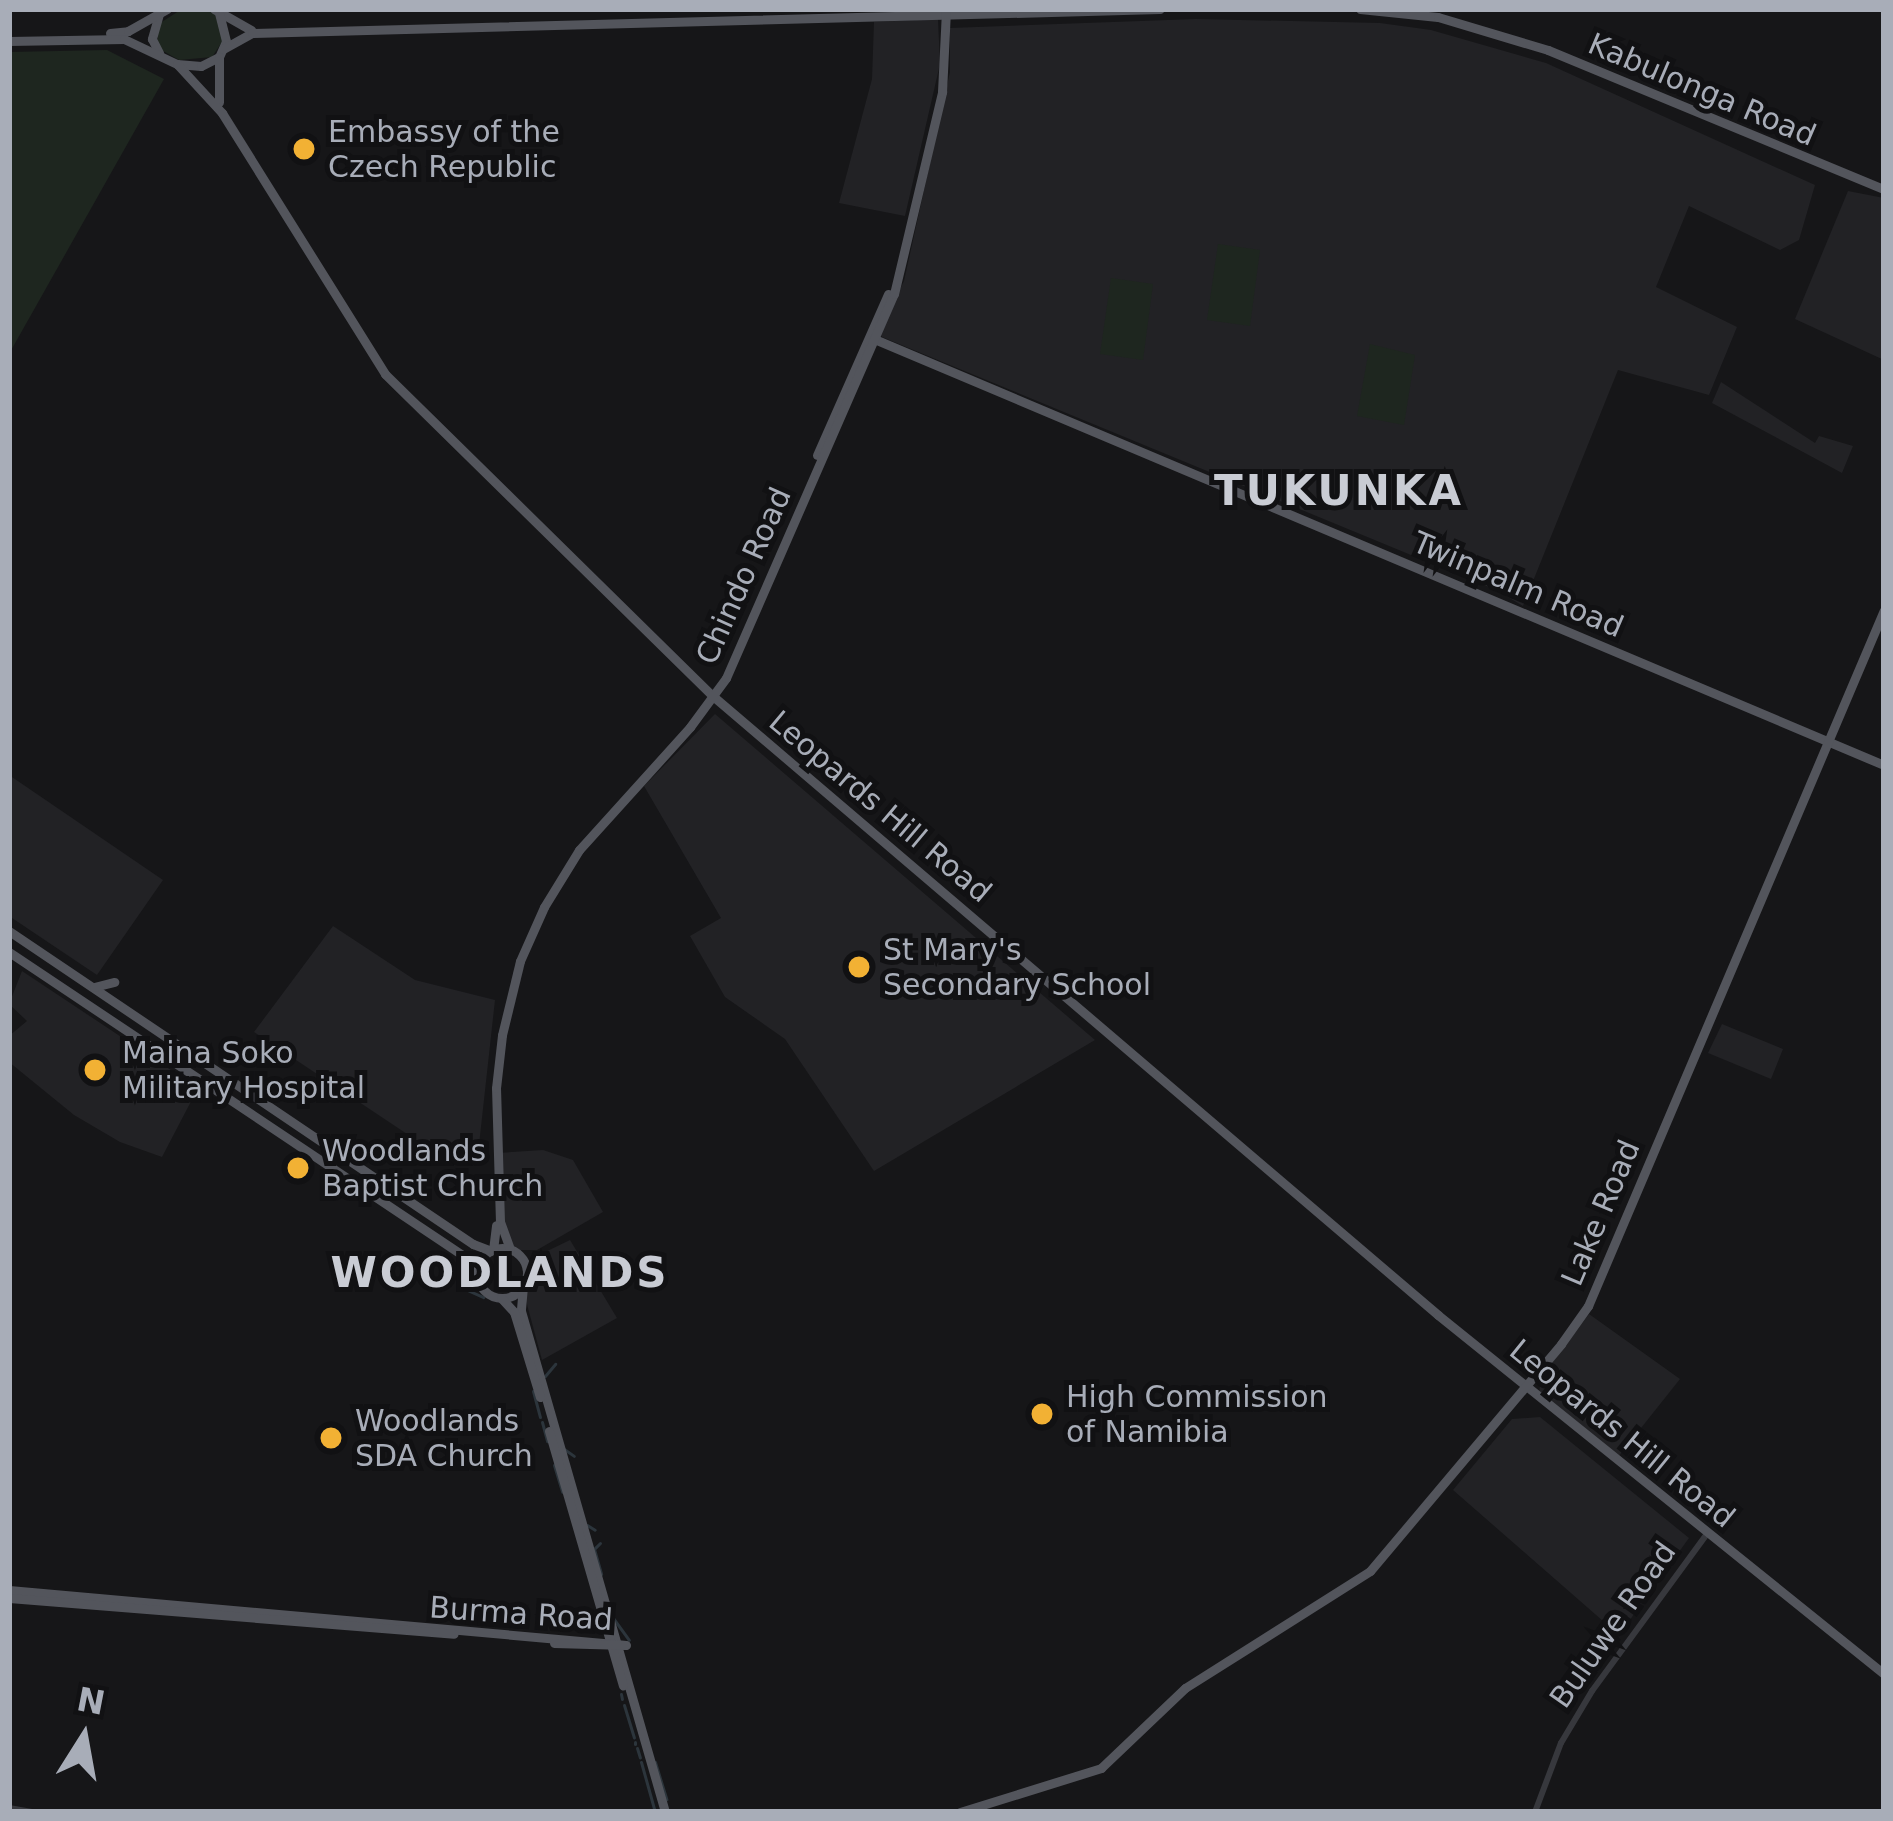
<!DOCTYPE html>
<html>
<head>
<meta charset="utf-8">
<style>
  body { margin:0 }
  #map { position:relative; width:1893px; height:1821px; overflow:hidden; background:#161618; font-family:"DejaVu Sans",sans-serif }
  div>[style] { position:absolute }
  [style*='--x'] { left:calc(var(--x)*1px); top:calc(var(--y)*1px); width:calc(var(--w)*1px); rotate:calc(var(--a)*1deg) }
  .built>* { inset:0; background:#222225 }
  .green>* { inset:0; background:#1e261f }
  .stream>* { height:3px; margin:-1.5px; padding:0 1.5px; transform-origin:1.5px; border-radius:1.5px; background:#2c353c }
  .minor>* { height:6px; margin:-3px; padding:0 3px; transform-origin:3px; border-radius:3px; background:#37383d }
  .major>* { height:9px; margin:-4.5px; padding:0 4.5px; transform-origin:4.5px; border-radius:4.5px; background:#53555c }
  .major>.ring { margin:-4.5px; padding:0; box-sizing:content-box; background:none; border:9px solid #53555c; border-radius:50% }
  .dots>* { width:33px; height:33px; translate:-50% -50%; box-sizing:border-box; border:6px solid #111113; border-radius:50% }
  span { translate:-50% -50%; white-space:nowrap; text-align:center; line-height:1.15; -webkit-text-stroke:10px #111113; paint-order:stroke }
  .street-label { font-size:30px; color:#a8adb8 }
  .poi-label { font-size:30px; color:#a8adb8 }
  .left { translate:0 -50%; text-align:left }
  .district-label { font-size:42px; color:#c9ccd4; font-weight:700; letter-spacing:3px }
  .frame { position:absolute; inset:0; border:12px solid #a8adb8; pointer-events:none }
  .north { position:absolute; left:24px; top:1677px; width:120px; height:120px; -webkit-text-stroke:9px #111113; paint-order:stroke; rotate:11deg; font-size:33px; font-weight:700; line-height:48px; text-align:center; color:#a8adb8 }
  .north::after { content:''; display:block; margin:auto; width:42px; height:54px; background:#a8adb8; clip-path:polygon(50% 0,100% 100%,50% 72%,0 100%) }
</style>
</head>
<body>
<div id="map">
  <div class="built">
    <div style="clip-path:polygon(938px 19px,940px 64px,905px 216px,839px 203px,872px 79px,874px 22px)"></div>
    <div style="clip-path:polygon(1196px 19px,1380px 23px,1431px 30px,1546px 63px,1815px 185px,1799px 240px,1780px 250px,1689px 206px,1656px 287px,1737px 327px,1709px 395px,1618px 370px,1523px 606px,1496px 590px,882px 337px,879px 331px,904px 281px,950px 72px,950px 28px)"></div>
    <div style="clip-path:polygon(1848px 191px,1884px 198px,1884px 360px,1795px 319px)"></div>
    <div style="clip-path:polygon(1721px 382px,1815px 443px,1819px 436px,1853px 446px,1842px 473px,1712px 403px)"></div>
    <div style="clip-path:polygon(715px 714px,1095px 1040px,874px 1171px,785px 1039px,725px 997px,690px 936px,721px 918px,644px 786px)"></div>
    <div style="clip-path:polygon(9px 775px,163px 880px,97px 975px,9px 916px)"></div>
    <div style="clip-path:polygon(333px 926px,415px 980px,495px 1000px,478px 1154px,440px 1156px,254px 1032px)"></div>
    <div style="clip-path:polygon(22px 971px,198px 1088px,162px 1157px,120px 1142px,74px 1115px,9px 1062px,9px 1036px,27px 1021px,9px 1004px)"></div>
    <div style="clip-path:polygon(1722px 1024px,1783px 1049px,1771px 1079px,1708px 1053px)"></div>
    <div style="clip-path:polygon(543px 1150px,573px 1160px,603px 1212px,537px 1250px,518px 1250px,501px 1235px,497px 1153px)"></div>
    <div style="clip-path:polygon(570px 1240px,617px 1318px,542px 1360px,525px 1297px,539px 1255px)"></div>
    <div style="clip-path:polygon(1589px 1314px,1680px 1379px,1618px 1457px,1539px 1394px,1541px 1377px)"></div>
    <div style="clip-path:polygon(1540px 1417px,1689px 1538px,1619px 1635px,1453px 1490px,1512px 1419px)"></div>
  </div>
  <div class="green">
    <div style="clip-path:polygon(182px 9px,207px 9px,218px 16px,224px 39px,212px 57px,179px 60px,158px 48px,157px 25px)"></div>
    <div style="clip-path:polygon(107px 50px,164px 79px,9px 354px,9px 52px)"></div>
    <div style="clip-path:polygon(1218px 244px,1260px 250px,1250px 326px,1207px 320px)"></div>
    <div style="clip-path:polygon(1111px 278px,1153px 284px,1143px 360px,1100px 354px)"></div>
    <div style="clip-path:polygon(1370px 344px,1415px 355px,1404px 425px,1357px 416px)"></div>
  </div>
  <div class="stream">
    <div style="--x:465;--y:1289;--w:20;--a:24"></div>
    <div style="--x:545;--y:1376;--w:16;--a:-50"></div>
    <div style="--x:533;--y:1391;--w:27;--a:75"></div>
    <div style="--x:542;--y:1422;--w:20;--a:75"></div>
    <div style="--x:564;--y:1449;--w:12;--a:35"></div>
    <div style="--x:554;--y:1465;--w:28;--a:73"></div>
    <div style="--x:587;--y:1525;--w:9;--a:32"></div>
    <div style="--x:600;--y:1543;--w:8;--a:135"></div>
    <div style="--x:594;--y:1549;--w:26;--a:74"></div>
    <div style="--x:613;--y:1618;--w:27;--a:54"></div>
    <div style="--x:621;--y:1694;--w:5;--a:79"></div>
    <div style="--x:624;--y:1705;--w:34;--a:73"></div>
    <div style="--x:635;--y:1742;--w:2;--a:90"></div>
    <div style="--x:637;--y:1748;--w:10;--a:73"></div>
    <div style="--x:641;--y:1762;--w:52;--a:74.4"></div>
    <div style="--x:655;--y:1762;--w:39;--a:73"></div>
  </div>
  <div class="minor">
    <div style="--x:9;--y:1808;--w:23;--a:10"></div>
    <div style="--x:1535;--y:1812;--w:74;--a:-69.4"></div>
    <div style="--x:1561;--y:1743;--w:61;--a:-59.2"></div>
    <div style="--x:1592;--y:1691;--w:195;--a:-53.8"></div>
  </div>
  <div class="major">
    <div style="--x:214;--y:9;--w:43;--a:29.6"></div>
    <div style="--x:1360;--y:9;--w:78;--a:5.9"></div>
    <div style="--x:1438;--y:17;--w:115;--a:16.7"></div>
    <div style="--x:1548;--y:50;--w:364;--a:22.5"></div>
    <div style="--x:159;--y:14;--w:26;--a:106"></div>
    <div style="--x:152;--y:39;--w:16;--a:63"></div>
    <div style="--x:110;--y:33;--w:18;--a:-6"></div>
    <div style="--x:128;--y:31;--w:45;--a:-29.4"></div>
    <div style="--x:9;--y:41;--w:115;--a:-1"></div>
    <div style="--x:124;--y:39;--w:59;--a:25.3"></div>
    <div style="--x:177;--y:64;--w:24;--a:5"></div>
    <div style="--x:201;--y:66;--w:20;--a:-27"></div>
    <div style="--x:219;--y:57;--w:17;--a:-66"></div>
    <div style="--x:226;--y:41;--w:29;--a:-104"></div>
    <div style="--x:223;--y:49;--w:33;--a:-29"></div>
    <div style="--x:252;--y:33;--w:908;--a:-1.51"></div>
    <div style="--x:219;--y:57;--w:45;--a:90"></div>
    <div style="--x:177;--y:64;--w:67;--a:47.4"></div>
    <div style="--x:222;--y:113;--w:308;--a:58"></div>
    <div style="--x:385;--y:374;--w:461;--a:44.5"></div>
    <div style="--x:714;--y:697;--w:952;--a:40.48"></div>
    <div style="--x:1438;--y:1315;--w:573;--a:38.83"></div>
    <div style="--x:872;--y:338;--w:1098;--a:22.88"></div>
    <div style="--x:817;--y:455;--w:176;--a:-66.2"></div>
    <div style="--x:9;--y:931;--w:560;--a:34"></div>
    <div style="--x:473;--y:1244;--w:19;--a:21"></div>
    <div style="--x:9;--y:952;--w:547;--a:33.75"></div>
    <div style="--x:464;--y:1256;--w:21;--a:47"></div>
    <div style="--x:94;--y:987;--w:21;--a:-14"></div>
    <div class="ring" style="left:477px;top:1248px;width:41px;height:41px"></div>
    <div style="--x:510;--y:1249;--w:29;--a:-110"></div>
    <div style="--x:500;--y:1222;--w:134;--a:-91.7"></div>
    <div style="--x:496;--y:1088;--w:53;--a:-83.5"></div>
    <div style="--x:502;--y:1035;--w:76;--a:-76.3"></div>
    <div style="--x:520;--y:961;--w:59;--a:-66"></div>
    <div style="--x:544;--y:907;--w:67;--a:-58.4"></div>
    <div style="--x:579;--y:850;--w:166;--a:-47.9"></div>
    <div style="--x:690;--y:727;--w:61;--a:-53.7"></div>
    <div style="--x:726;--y:678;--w:419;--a:-66.4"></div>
    <div style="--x:894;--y:294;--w:208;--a:-76.6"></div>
    <div style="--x:942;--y:92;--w:83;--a:-87.2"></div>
    <div style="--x:493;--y:1250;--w:25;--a:-83"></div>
    <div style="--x:523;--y:1286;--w:25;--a:95"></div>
    <div style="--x:521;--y:1311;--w:521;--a:73.96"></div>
    <div style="--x:501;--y:1298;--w:19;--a:47"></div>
    <div style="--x:514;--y:1312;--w:89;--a:73"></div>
    <div style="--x:549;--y:1431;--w:265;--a:73.8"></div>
    <div style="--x:9;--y:1590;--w:619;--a:5.09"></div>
    <div style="--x:9;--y:1598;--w:446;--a:4.6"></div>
    <div style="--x:554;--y:1643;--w:72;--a:1.6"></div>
    <div style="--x:960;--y:1812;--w:148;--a:-17.3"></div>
    <div style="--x:1101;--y:1768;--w:116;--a:-43.6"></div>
    <div style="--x:1185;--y:1688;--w:219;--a:-32.3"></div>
    <div style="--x:1370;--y:1571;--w:297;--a:-49.9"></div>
    <div style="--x:1561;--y:1344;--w:47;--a:-54.6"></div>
    <div style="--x:1588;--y:1306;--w:756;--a:-66.96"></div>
  </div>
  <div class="dots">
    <div style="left:304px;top:149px;background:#f2b134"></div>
    <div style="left:859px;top:967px;background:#f2b134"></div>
    <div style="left:95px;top:1070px;background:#f2b134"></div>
    <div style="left:298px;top:1168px;background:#f2b134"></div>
    <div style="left:1042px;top:1414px;background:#f2b134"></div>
    <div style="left:331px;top:1438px;background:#f2b134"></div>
  </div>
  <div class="street-label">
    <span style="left:1702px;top:90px;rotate:23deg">Kabulonga Road</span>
    <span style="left:744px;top:576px;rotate:-66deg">Chindo Road</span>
    <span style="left:1518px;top:585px;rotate:23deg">Twinpalm Road</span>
    <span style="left:880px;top:807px;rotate:40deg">Leopards Hill Road</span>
    <span style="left:1601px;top:1213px;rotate:-67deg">Lake Road</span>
    <span style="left:1622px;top:1434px;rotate:39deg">Leopards Hill Road</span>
    <span style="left:521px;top:1614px;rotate:4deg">Burma Road</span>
    <span style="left:1613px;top:1625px;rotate:-55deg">Buluwe Road</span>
  </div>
  <div class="poi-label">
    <span class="left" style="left:328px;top:149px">Embassy of the<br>Czech Republic</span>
    <span class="left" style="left:883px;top:967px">St Mary's<br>Secondary School</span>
    <span class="left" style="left:122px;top:1070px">Maina Soko<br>Military Hospital</span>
    <span class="left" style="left:322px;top:1168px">Woodlands<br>Baptist Church</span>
    <span class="left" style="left:1066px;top:1414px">High Commission<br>of Namibia</span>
    <span class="left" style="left:355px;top:1438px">Woodlands<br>SDA Church</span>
  </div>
  <div class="district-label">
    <span style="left:1339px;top:491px">TUKUNKA</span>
    <span style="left:500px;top:1273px">WOODLANDS</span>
  </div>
  <div class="frame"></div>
  <div class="north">N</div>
</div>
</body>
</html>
